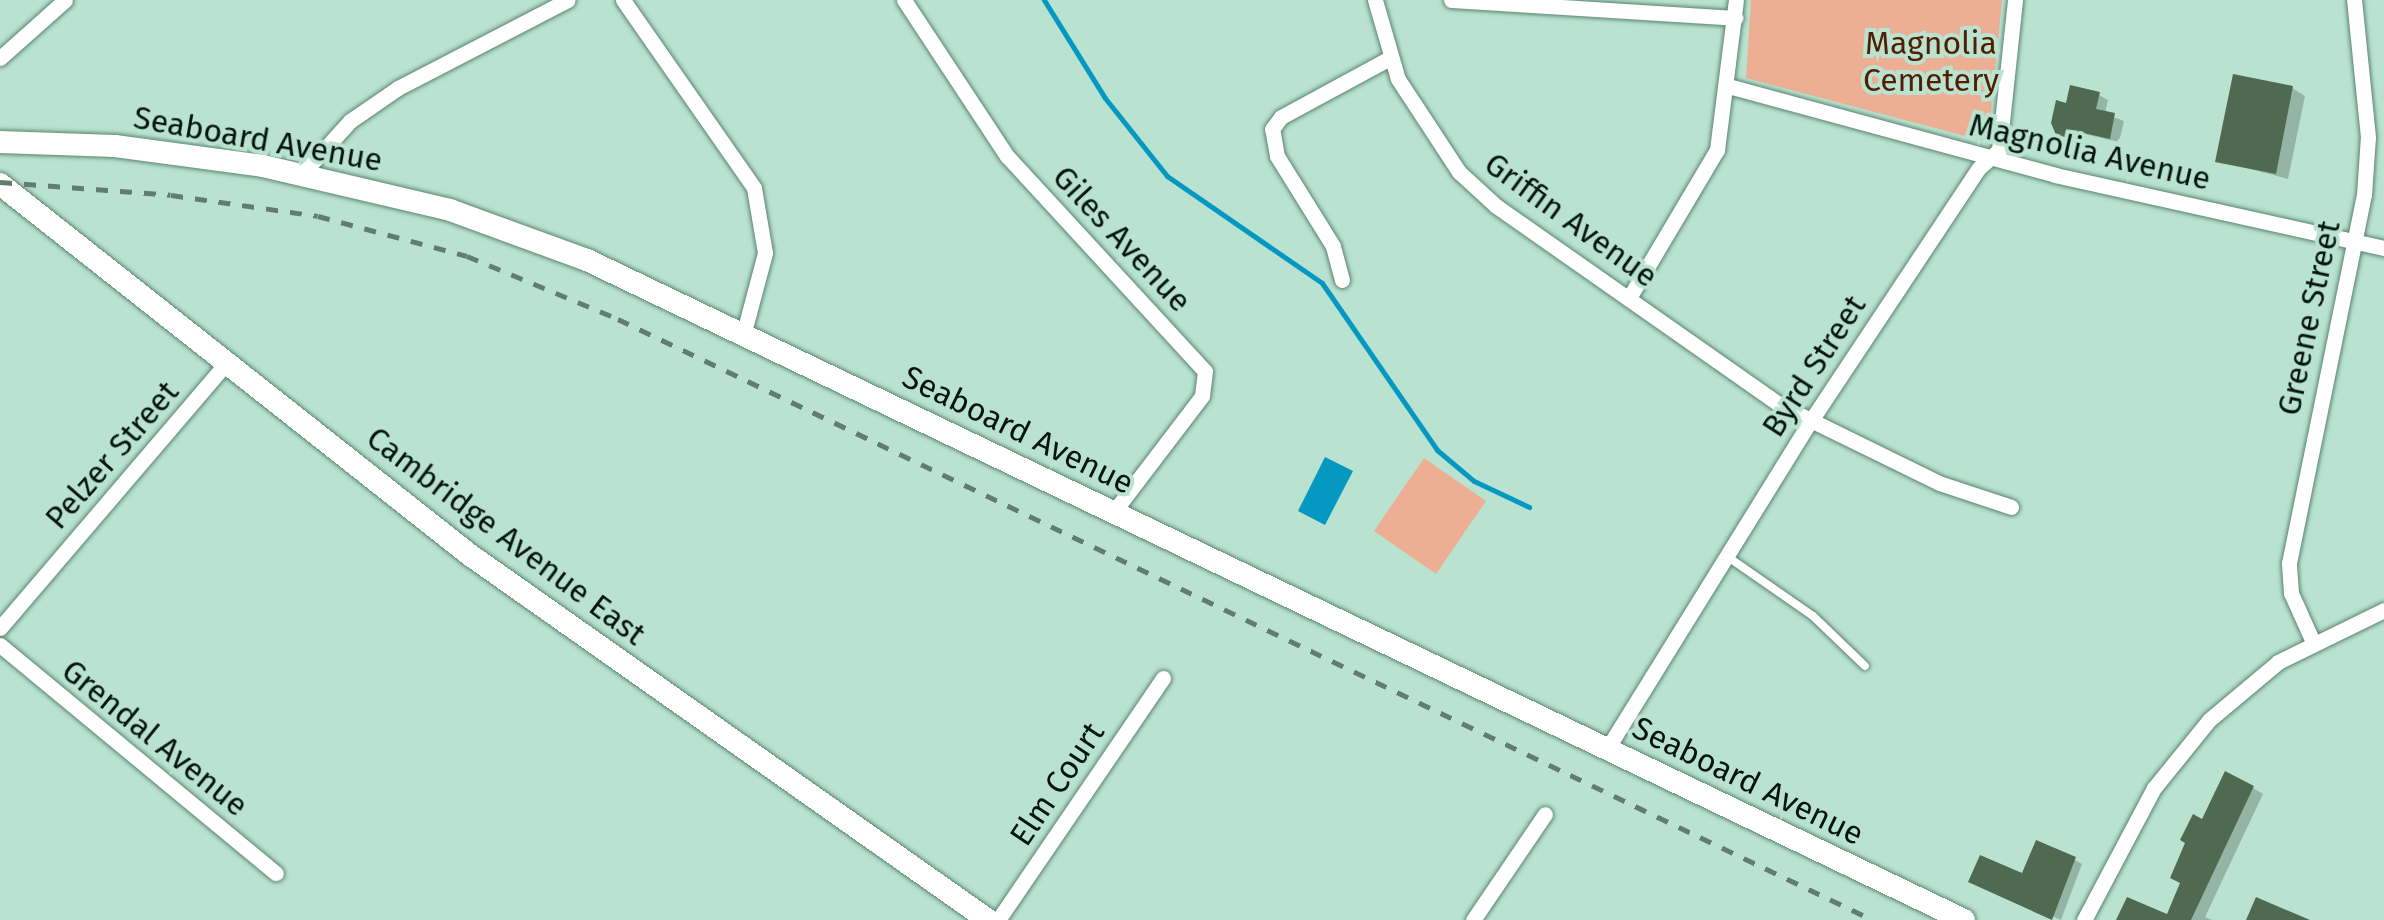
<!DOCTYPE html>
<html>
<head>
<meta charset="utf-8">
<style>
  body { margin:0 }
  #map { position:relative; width:2384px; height:920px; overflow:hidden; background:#b9e3d0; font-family:"Fira Sans",sans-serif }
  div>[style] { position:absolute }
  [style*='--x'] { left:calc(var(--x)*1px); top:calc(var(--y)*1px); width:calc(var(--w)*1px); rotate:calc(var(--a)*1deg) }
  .green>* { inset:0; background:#ecaf93 }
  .water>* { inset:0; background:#0598c1 }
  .shadow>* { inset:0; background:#0003 }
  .stream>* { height:5px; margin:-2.5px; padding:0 2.5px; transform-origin:2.5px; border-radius:2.5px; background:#0598c1 }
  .building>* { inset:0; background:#4f6a50 }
  .roads { filter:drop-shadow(0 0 2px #5b8371) drop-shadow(0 0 2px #5b8371) }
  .lane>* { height:8px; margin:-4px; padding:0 4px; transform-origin:4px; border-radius:4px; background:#fff }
  .street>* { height:15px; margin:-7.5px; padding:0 7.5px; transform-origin:7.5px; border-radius:7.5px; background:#fff }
  .secondary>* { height:22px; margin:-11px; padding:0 11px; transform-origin:11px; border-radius:11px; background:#fff }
  .rail>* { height:5px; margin-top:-2.5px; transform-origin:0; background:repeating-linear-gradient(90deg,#607d70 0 12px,transparent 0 24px) }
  span { translate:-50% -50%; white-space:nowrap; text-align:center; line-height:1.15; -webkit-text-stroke:8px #b9e3d0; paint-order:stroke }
  .park-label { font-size:32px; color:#531d00 }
  .street-label { font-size:32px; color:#05150e }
</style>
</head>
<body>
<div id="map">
  <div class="green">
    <div style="clip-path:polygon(1751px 0,2002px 0,1988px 142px,1746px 78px)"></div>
    <div style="clip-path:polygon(1424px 458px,1486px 501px,1436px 574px,1374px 531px)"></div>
  </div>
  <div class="water">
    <div style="clip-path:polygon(1325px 457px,1353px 471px,1325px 525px,1298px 511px)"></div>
  </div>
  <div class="shadow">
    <div style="clip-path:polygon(2292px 88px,2305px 96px,2288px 179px,2218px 160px)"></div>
    <div style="clip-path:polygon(2099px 95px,2108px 100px,2105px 114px,2124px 121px,2119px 142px,2084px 134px,2082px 143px,2058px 134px,2068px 106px)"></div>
    <div style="clip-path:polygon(2253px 788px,2263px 794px,2205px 917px,2212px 920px,2119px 920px,2168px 917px,2203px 822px)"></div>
    <div style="clip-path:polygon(2075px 860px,2082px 864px,2061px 920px,1979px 885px)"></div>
  </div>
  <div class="stream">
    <div style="--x:1044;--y:0;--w:115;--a:58.1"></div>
    <div style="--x:1105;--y:98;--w:100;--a:51.5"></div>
    <div style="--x:1167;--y:176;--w:188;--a:34.6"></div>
    <div style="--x:1322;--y:283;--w:203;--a:55.4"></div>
    <div style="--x:1437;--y:450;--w:48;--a:40"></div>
    <div style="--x:1474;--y:481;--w:61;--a:25.3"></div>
  </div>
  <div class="building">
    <div style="clip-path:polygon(2233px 74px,2293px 86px,2276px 174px,2215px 162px)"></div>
    <div style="clip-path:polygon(2070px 85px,2100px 92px,2096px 109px,2115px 113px,2110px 139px,2075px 131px,2073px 139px,2056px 135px,2051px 123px,2056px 100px,2066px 103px)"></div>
    <div style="clip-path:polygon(2225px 771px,2254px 786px,2191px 920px,2116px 920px,2127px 897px,2167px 914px,2180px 883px,2170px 878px,2185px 843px,2180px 840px,2193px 814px,2202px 819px)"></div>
    <div style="clip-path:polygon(2036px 840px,2076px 857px,2052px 920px,1968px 882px,1980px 855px,2022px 873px)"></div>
    <div style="clip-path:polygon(2256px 897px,2310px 920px,2246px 920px)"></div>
  </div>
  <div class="roads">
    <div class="lane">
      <div style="--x:1728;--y:557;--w:103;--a:34.8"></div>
      <div style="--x:1813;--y:616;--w:72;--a:43.9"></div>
    </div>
    <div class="street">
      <div style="--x:623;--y:0;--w:229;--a:55.1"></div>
      <div style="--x:754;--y:188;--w:66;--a:80.4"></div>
      <div style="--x:765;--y:253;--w:82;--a:104.9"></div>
      <div style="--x:904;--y:0;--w:187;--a:56.6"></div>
      <div style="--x:1007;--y:156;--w:292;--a:47.4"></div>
      <div style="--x:1205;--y:371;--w:25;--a:97"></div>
      <div style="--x:1202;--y:396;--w:147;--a:127.3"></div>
      <div style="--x:1375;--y:0;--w:82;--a:73.8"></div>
      <div style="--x:1398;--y:79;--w:111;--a:56.7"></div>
      <div style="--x:1459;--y:172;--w:50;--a:42.6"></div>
      <div style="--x:1496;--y:206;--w:347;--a:35"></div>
      <div style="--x:1780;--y:405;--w:177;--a:26.1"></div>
      <div style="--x:1939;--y:483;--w:76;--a:18.4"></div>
      <div style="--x:1451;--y:0;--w:285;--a:3.6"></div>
      <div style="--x:0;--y:58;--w:87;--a:-41.7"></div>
      <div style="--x:1728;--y:86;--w:339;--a:15.2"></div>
      <div style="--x:2055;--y:175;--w:337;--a:12.5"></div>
      <div style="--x:302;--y:174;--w:72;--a:-47.8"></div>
      <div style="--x:350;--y:121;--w:58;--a:-34.5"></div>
      <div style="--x:398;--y:88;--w:191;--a:-27.4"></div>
      <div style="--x:1342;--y:280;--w:35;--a:-105"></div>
      <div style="--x:1333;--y:246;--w:106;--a:-121.9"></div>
      <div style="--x:1277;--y:156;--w:27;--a:-100"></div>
      <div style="--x:1272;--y:129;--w:15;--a:-53"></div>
      <div style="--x:1281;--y:117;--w:122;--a:-28.5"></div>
      <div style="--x:1629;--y:298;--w:172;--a:-59.3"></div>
      <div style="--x:1717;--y:150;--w:151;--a:-82.8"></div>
      <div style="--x:0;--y:628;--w:348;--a:-49.5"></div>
      <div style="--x:2313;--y:642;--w:54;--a:-114.2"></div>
      <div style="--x:2291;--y:593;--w:30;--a:-94"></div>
      <div style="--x:2289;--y:563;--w:376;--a:-78.5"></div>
      <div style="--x:2364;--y:195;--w:58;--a:-86.1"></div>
      <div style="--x:2368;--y:137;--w:138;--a:-95.8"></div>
      <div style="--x:0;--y:645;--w:358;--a:39.6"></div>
      <div style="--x:1607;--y:749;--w:385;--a:-58.2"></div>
      <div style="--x:1810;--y:422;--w:305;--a:-56.4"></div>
      <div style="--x:1979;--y:168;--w:27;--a:-42"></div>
      <div style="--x:1999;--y:150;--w:151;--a:-83.9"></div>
      <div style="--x:998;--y:920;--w:293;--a:-55.7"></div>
      <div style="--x:1473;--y:920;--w:128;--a:-55.8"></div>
      <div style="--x:2084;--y:920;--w:149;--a:-62.1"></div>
      <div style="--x:2154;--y:788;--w:87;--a:-51"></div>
      <div style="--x:2209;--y:720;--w:90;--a:-40"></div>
      <div style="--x:2278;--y:662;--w:118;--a:-26.1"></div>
    </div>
    <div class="secondary">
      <div style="--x:0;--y:142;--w:115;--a:2"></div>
      <div style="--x:115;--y:146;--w:149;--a:7.7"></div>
      <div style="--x:263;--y:166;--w:192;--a:13.2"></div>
      <div style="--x:450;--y:210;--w:146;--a:20.1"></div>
      <div style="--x:587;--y:260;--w:1527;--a:25.61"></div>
      <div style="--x:0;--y:184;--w:599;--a:38.29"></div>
      <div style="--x:470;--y:555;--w:634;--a:35.17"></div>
    </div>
  </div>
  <div class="rail">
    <div style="--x:0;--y:182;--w:171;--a:4.3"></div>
    <div style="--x:171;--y:195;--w:148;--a:8.1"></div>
    <div style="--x:318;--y:216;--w:154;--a:15"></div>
    <div style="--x:467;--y:256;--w:164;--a:22.6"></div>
    <div style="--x:618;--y:319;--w:1391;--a:25.59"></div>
  </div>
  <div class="park-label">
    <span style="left:1931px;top:62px">Magnolia<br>Cemetery</span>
  </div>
  <div class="street-label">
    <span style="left:258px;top:139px;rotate:10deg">Seaboard Avenue</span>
    <span style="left:2090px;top:152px;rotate:13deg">Magnolia Avenue</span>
    <span style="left:1571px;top:220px;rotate:36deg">Griffin Avenue</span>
    <span style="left:1122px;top:239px;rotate:47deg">Giles Avenue</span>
    <span style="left:2309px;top:318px;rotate:-78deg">Greene Street</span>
    <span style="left:1814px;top:366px;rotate:-57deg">Byrd Street</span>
    <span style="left:1018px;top:430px;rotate:26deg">Seaboard Avenue</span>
    <span style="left:112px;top:455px;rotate:-49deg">Pelzer Street</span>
    <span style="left:506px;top:536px;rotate:37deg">Cambridge Avenue East</span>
    <span style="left:155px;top:738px;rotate:39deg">Grendal Avenue</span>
    <span style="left:1748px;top:781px;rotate:26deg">Seaboard Avenue</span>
    <span style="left:1057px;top:784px;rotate:-56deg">Elm Court</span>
  </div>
</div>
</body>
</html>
